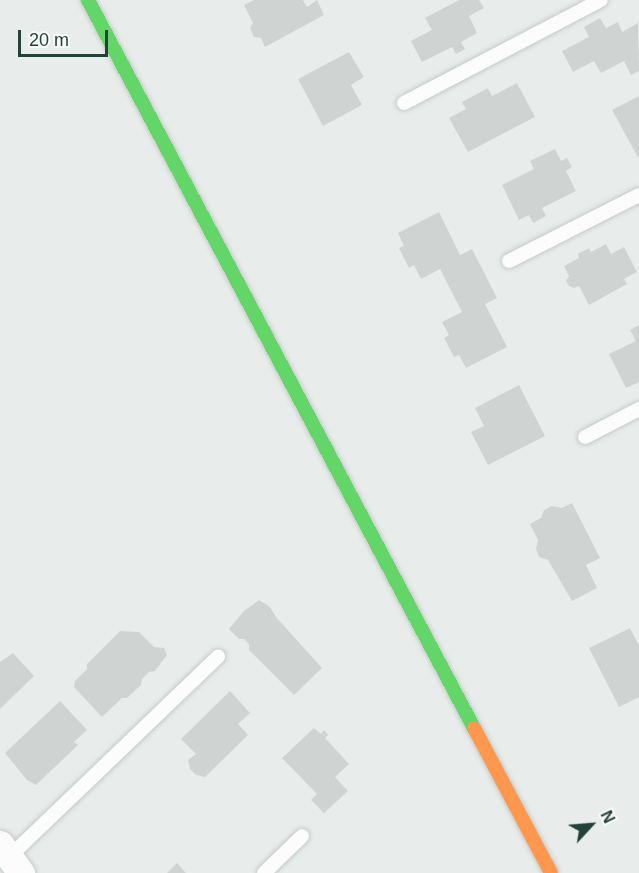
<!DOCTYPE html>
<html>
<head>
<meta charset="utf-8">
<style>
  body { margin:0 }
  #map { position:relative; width:639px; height:873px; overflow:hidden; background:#e8edeb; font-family:Helvetica,sans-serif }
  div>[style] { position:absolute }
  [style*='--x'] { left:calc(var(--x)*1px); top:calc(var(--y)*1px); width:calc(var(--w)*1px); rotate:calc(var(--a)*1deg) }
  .building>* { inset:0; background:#cfd4d2 }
  .roads { filter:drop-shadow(0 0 2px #c5cac8) drop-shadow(0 0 2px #c5cac8) }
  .lane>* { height:14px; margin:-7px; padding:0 7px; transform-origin:7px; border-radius:7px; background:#fcfcfc }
  .street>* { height:27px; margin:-13.5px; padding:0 13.5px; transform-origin:13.5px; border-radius:13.5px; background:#fcfcfc }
  .fast>* { height:14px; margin:-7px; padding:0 7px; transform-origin:7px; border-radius:7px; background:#63d668 }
  .slow>* { height:14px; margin:-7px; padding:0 7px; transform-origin:7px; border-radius:7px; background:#ff974d }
  span { translate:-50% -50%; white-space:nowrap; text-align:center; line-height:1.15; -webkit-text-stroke:5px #f7fbf9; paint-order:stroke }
  .north { position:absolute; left:561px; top:795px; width:60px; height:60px; -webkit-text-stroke:4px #f7fbf9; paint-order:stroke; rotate:64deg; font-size:16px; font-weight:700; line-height:24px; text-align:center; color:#24423a }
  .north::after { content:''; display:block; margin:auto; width:21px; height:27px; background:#24423a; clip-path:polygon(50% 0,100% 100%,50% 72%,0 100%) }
  .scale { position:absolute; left:18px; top:30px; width:90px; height:27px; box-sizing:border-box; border:3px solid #24423a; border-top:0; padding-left:8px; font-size:18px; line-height:21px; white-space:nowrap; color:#24423a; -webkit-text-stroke:4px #f7fbf9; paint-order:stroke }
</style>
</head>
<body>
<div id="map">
  <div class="building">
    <div style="clip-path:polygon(254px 0,303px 0,307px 7px,317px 0,324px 15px,265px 47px,261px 38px,254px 37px,250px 28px,253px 23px,244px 5px)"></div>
    <div style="clip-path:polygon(459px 0,479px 0,484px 8px,469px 16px,477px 33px,461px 42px,465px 49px,456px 54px,452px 47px,422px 62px,411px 41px,432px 30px,425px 18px)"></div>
    <div style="clip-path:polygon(600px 18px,606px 28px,618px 22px,622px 32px,638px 23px,639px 71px,631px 75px,624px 61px,601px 73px,594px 61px,573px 72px,562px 51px,589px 37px,584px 27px)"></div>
    <div style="clip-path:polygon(349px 52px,364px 77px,351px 85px,362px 105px,323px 126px,298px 79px)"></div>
    <div style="clip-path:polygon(517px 83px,535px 117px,468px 152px,449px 118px,466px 109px,462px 102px,488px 88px,492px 96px)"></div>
    <div style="clip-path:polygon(639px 96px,639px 159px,612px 110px)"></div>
    <div style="clip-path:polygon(555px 149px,561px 161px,567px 158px,572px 167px,566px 171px,576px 191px,542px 208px,546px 216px,533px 223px,529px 215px,519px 220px,502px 185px,534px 169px,530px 161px)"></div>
    <div style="clip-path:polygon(439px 212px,460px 255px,472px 249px,497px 298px,485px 304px,507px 347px,466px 368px,459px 355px,454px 357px,444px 338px,449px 335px,442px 322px,462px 312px,440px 269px,421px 279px,414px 265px,409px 268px,399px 248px,404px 246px,398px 233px)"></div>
    <div style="clip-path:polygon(606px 244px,611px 254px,624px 247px,637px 272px,624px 279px,627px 284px,589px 305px,579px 286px,574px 288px,569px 286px,566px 281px,569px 276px,564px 266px,579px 258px,578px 254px,589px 248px,591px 252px)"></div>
    <div style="clip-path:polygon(639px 325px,639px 382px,626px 388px,609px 354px,636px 341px,630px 330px)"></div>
    <div style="clip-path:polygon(519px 385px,545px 436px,488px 465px,471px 432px,484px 426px,475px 408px)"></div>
    <div style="clip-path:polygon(572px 503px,600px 558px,586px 565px,597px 588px,572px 601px,548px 560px,539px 557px,536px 549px,538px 540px,530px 524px,541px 518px,544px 510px,552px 506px,562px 508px)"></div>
    <div style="clip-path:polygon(259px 600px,270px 607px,276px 617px,322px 668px,294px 695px,249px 650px,249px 644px,244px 639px,239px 639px,229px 629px,244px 611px)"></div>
    <div style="clip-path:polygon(630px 628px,639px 646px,639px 697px,619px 707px,589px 648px)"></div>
    <div style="clip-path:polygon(120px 631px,139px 632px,154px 647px,164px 648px,167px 655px,155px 671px,149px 672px,142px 679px,141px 685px,127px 698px,122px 698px,102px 717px,74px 687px,75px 681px,87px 669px,87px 664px)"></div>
    <div style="clip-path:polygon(13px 653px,34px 676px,0 709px,0 662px)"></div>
    <div style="clip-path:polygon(230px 691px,250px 713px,238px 724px,248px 735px,205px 777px,196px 775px,190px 769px,188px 760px,196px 754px,181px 739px)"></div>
    <div style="clip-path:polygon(60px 701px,87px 730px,74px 742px,78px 745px,36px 785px,27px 780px,5px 753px)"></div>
    <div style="clip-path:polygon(314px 728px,321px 734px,324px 730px,328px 735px,325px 738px,349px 764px,335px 777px,348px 791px,324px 813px,311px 800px,317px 794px,282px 758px)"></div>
    <div style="clip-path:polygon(177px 863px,186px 873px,167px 873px)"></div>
  </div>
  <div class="roads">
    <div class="lane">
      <div style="--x:404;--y:103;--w:222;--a:-27.6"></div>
      <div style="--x:509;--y:261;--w:146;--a:-26.9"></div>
      <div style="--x:585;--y:437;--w:61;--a:-27.4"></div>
      <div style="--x:6;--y:860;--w:294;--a:-43.8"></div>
      <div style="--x:264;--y:873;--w:53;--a:-44.2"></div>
    </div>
    <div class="street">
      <div style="--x:0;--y:844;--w:36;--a:54"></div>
    </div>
    <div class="fast">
      <div style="--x:88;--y:0;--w:824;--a:62.07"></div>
    </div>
    <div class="slow">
      <div style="--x:474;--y:728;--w:164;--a:62"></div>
    </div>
  </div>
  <div class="north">N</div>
  <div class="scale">20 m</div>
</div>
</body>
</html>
